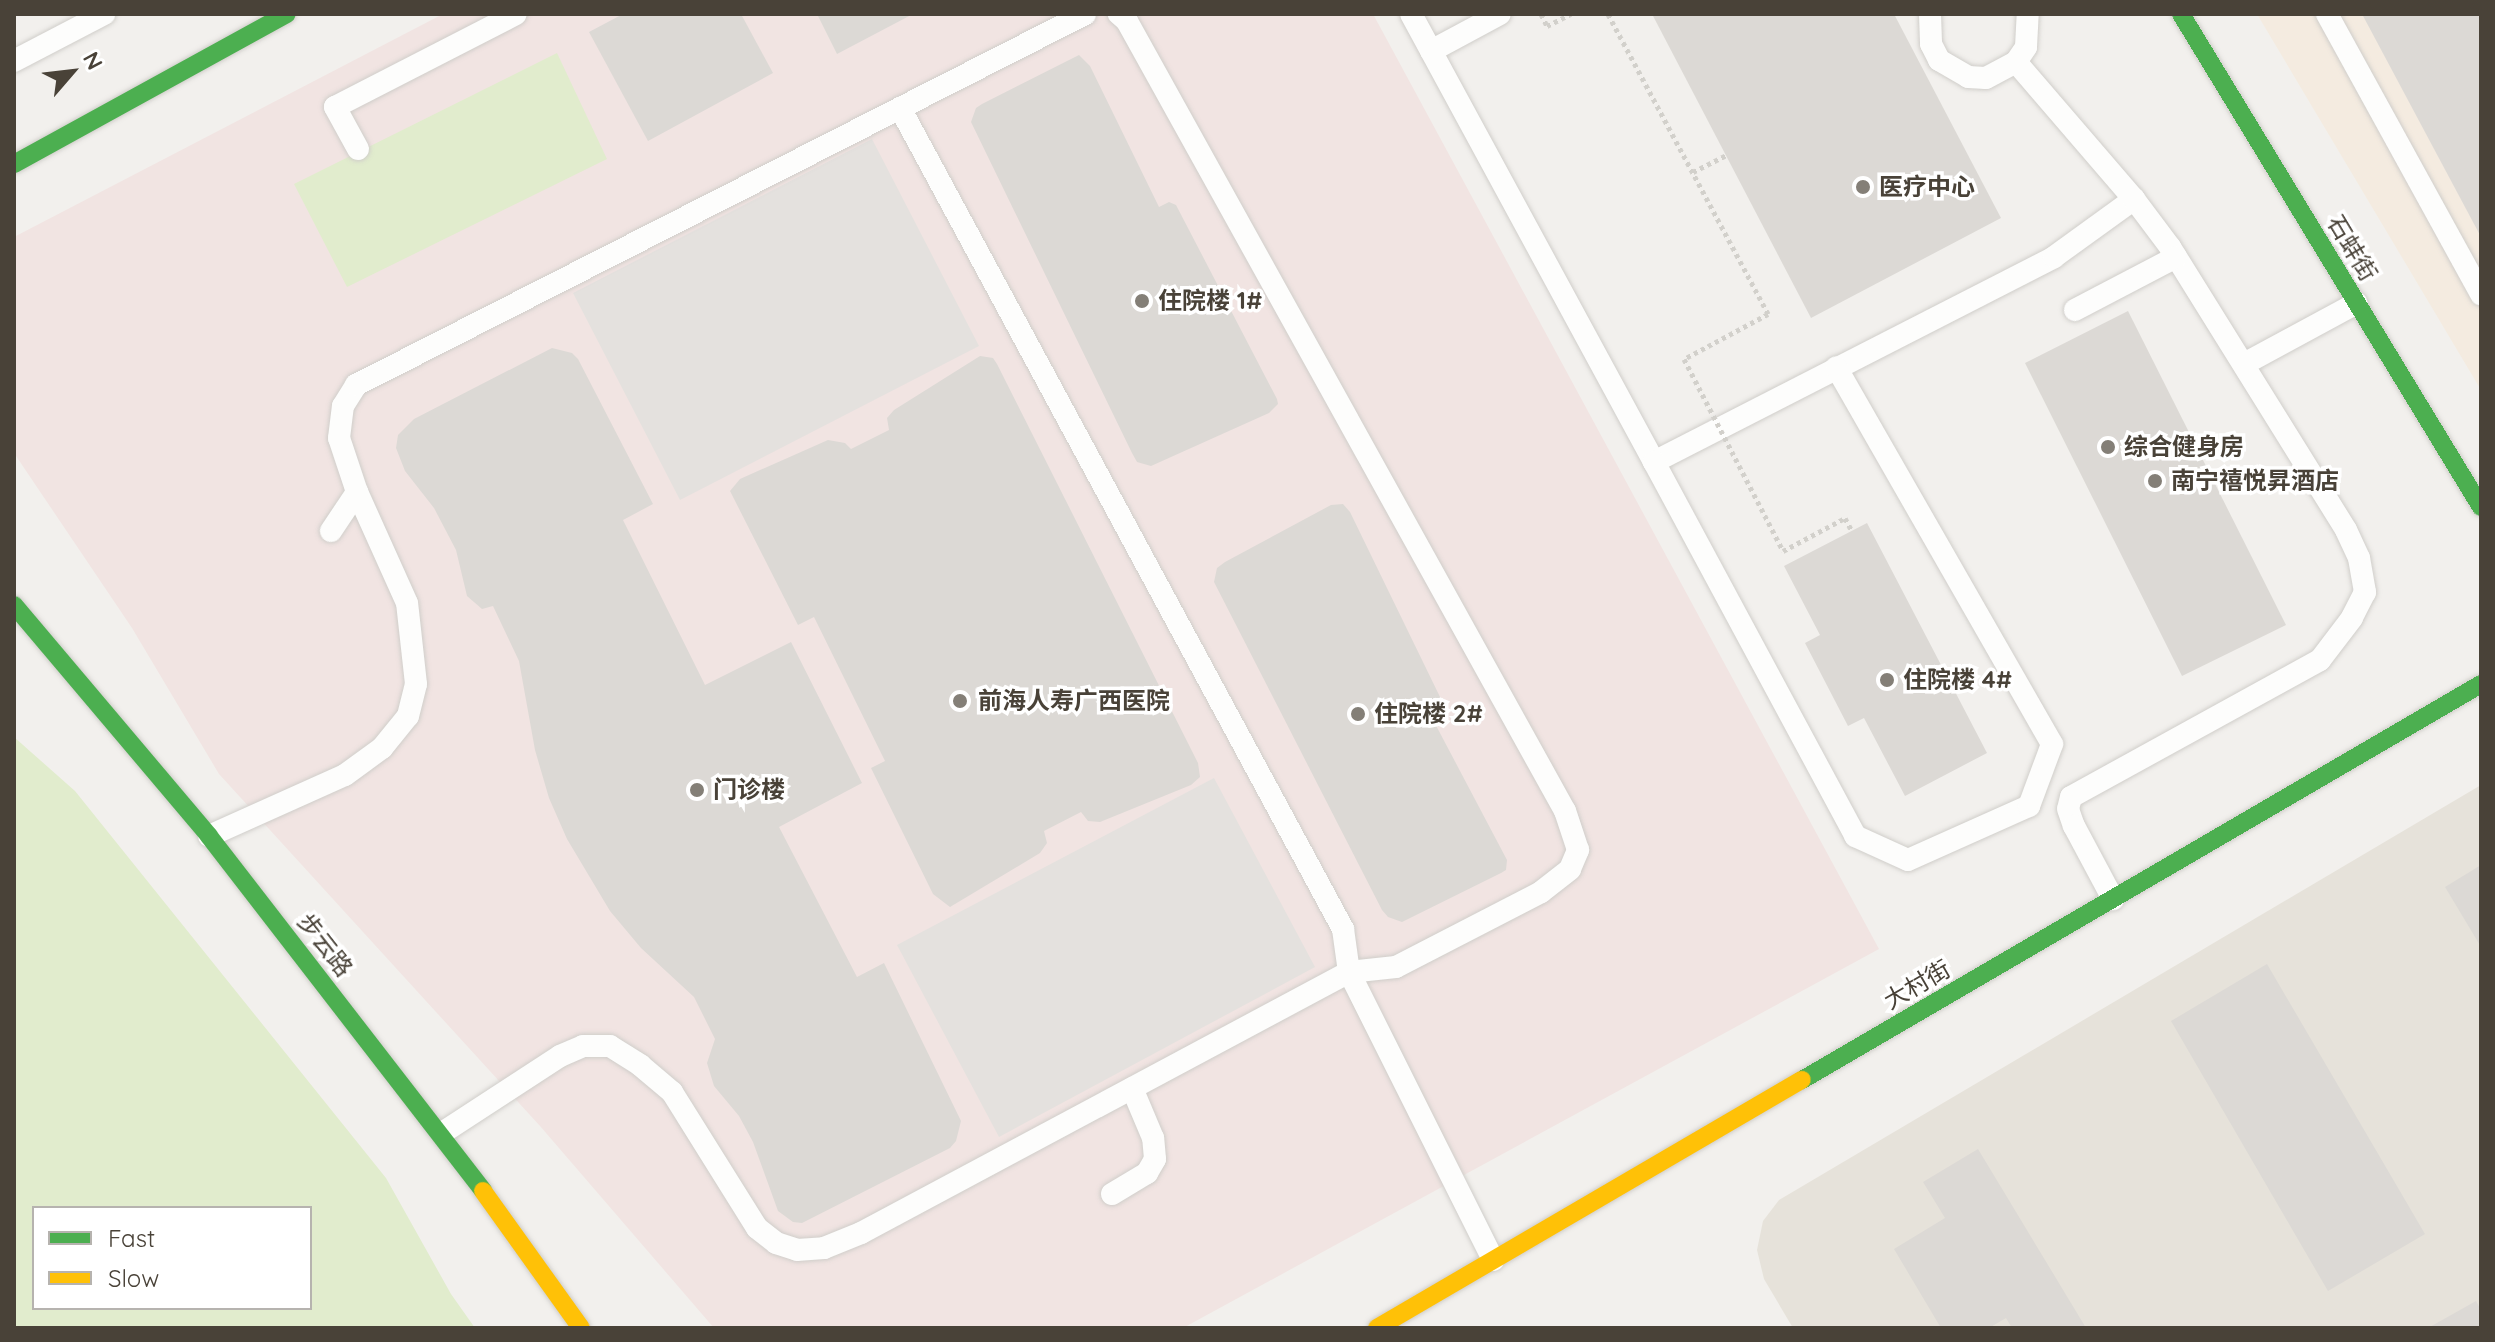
<!DOCTYPE html>
<html>
<head>
<meta charset="utf-8">
<style>
  body { margin:0 }
  #map { position:relative; width:2495px; height:1342px; overflow:hidden; background:#f2f0ed; font-family:Quicksand,"Noto Sans SC",sans-serif }
  div>[style] { position:absolute }
  [style*='--x'] { left:calc(var(--x)*1px); top:calc(var(--y)*1px); width:calc(var(--w)*1px); rotate:calc(var(--a)*1deg) }
  .residential>* { inset:0; background:#e6e2da }
  .commercial>* { inset:0; background:#f4ebe0 }
  .medical>* { inset:0; background:#f1e4e2 }
  .green>* { inset:0; background:#e1eccd }
  .parking>* { inset:0; background:#e4e1de }
  .building>* { inset:0; background:#dcd9d5 }
  .path>* { height:5px; margin-top:-2.5px; transform-origin:0; background:repeating-linear-gradient(90deg,#d2d0cb 0 4px,transparent 0 8px) }
  .roads { filter:drop-shadow(0 0 2px #d0ceca) drop-shadow(0 0 2px #d0ceca) }
  .lane>* { height:22px; margin:-11px; padding:0 11px; transform-origin:11px; border-radius:11px; background:#fdfdfc }
  .fast>* { height:18px; margin:-9px; padding:0 9px; transform-origin:9px; border-radius:9px; background:#4caf50 }
  .slow>* { height:18px; margin:-9px; padding:0 9px; transform-origin:9px; border-radius:9px; background:#ffc107 }
  .path-bridge>* { height:5px; margin-top:-2.5px; transform-origin:0; background:repeating-linear-gradient(90deg,#d2d0cb 0 4px,transparent 0 8px) }
  .dots>* { width:22px; height:22px; translate:-50% -50%; box-sizing:border-box; border:4px solid #fff; border-radius:50% }
  span { translate:-50% -50%; white-space:nowrap; text-align:center; line-height:1.15; -webkit-text-stroke:7px #fff; paint-order:stroke }
  .poi-label { font-size:24px; color:#494238; font-weight:700 }
  .left { translate:0 -50%; text-align:left }
  .street-label { font-size:24px; color:#494238 }
  .frame { position:absolute; inset:0; border:16px solid #494238; pointer-events:none }
  .legend { position:absolute; left:32px; top:1206px; width:280px; height:104px; box-sizing:border-box; background:#fff; border:2px solid #b6b3af; margin:0; padding:10px 14px; list-style:none; font-size:24px; color:#494238 }
  .legend li { display:flex; align-items:center; gap:16px; height:40px }
  .legend b { width:40px; border:2px solid #b6b3af }
  .north { position:absolute; left:32px; top:32px; width:80px; height:80px; -webkit-text-stroke:6px #fff; paint-order:stroke; rotate:62deg; font-size:22px; font-weight:700; line-height:32px; text-align:center; color:#494238 }
  .north::after { content:''; display:block; margin:auto; width:28px; height:36px; background:#494238; clip-path:polygon(50% 0,100% 100%,50% 72%,0 100%) }
</style>
</head>
<body>
<div id="map">
  <div class="residential">
    <div style="clip-path:polygon(2481px 785px,2481px 1328px,1793px 1328px,1764px 1279px,1757px 1250px,1763px 1221px,1779px 1200px)"></div>
  </div>
  <div class="commercial">
    <div style="clip-path:polygon(2257px 14px,2481px 14px,2481px 390px)"></div>
  </div>
  <div class="medical">
    <div style="clip-path:polygon(443px 14px,1373px 14px,1879px 949px,1183px 1328px,714px 1328px,540px 1126px,219px 774px,132px 628px,14px 453px,14px 237px)"></div>
  </div>
  <div class="green">
    <div style="clip-path:polygon(557px 53px,607px 159px,347px 287px,294px 184px)"></div>
    <div style="clip-path:polygon(evenodd,14px 737px,75px 791px,386px 1178px,451px 1294px,475px 1328px,14px 1328px,14px 737px,34px 1208px,310px 1208px,310px 1308px,34px 1308px,34px 1208px)"></div>
  </div>
  <div class="parking">
    <div style="clip-path:polygon(872px 139px,979px 346px,680px 500px,573px 293px)"></div>
    <div style="clip-path:polygon(1214px 778px,1315px 967px,999px 1137px,897px 945px)"></div>
  </div>
  <div class="building">
    <div style="clip-path:polygon(623px 14px,741px 14px,773px 73px,648px 141px,589px 32px)"></div>
    <div style="clip-path:polygon(817px 14px,913px 14px,837px 54px)"></div>
    <div style="clip-path:polygon(1652px 14px,1894px 14px,2001px 218px,1811px 318px)"></div>
    <div style="clip-path:polygon(2362px 14px,2481px 14px,2481px 237px)"></div>
    <div style="clip-path:polygon(1079px 55px,1090px 66px,1159px 207px,1169px 202px,1176px 205px,1277px 399px,1278px 404px,1269px 413px,1151px 466px,1137px 462px,1132px 453px,971px 122px,976px 108px,982px 104px)"></div>
    <div style="clip-path:polygon(2128px 311px,2286px 625px,2182px 676px,2025px 363px)"></div>
    <div style="clip-path:polygon(552px 348px,572px 353px,578px 359px,653px 504px,623px 520px,705px 685px,791px 642px,862px 783px,779px 827px,857px 977px,884px 963px,961px 1121px,956px 1141px,950px 1148px,802px 1223px,793px 1222px,778px 1211px,753px 1142px,739px 1116px,714px 1086px,707px 1063px,715px 1039px,694px 997px,641px 948px,610px 911px,567px 839px,549px 798px,535px 750px,519px 661px,493px 606px,482px 609px,467px 596px,456px 550px,434px 508px,405px 471px,396px 448px,398px 435px,414px 419px)"></div>
    <div style="clip-path:polygon(980px 356px,993px 358px,997px 364px,1198px 763px,1200px 777px,1191px 785px,1100px 822px,1088px 821px,1081px 812px,1044px 831px,1047px 843px,1040px 853px,950px 907px,933px 894px,871px 768px,885px 761px,814px 617px,798px 625px,730px 491px,740px 479px,828px 440px,845px 443px,851px 449px,889px 430px,887px 418px,894px 410px)"></div>
    <div style="clip-path:polygon(1343px 504px,1350px 512px,1441px 699px,1441px 711px,1431px 716px,1507px 860px,1506px 870px,1501px 873px,1402px 922px,1388px 917px,1382px 910px,1214px 582px,1217px 568px,1225px 562px,1331px 505px)"></div>
    <div style="clip-path:polygon(1867px 523px,1987px 753px,1905px 796px,1864px 718px,1848px 726px,1805px 643px,1820px 635px,1784px 566px)"></div>
    <div style="clip-path:polygon(2481px 865px,2481px 947px,2445px 887px)"></div>
    <div style="clip-path:polygon(2267px 964px,2425px 1234px,2328px 1291px,2171px 1021px)"></div>
    <div style="clip-path:polygon(1978px 1149px,2080px 1318px,2086px 1328px,2012px 1328px,2006px 1318px,1989px 1328px,1941px 1328px,1894px 1249px,1945px 1218px,1923px 1182px)"></div>
    <div style="clip-path:polygon(2476px 1301px,2481px 1310px,2481px 1328px,2428px 1328px)"></div>
  </div>
  <div class="path">
    <div style="--x:1541;--y:14;--w:13;--a:63"></div>
    <div style="--x:1547;--y:26;--w:27;--a:-27"></div>
    <div style="--x:1693;--y:172;--w:37;--a:-27"></div>
  </div>
  <div class="roads">
    <div class="lane">
      <div style="--x:1411;--y:14;--w:510;--a:61.52"></div>
      <div style="--x:1654;--y:462;--w:449;--a:-27.1"></div>
      <div style="--x:2054;--y:257;--w:99;--a:-35.9"></div>
      <div style="--x:1930;--y:14;--w:30;--a:88"></div>
      <div style="--x:1931;--y:44;--w:18;--a:63"></div>
      <div style="--x:1939;--y:60;--w:34;--a:30"></div>
      <div style="--x:1968;--y:77;--w:18;--a:3"></div>
      <div style="--x:1986;--y:78;--w:34;--a:-28"></div>
      <div style="--x:2016;--y:62;--w:18;--a:-56"></div>
      <div style="--x:2026;--y:47;--w:33;--a:-87"></div>
      <div style="--x:2327;--y:14;--w:320;--a:61.2"></div>
      <div style="--x:1431;--y:51;--w:78;--a:-28.2"></div>
      <div style="--x:14;--y:61;--w:102;--a:-27.6"></div>
      <div style="--x:2016;--y:62;--w:181;--a:49.3"></div>
      <div style="--x:2134;--y:199;--w:60;--a:53.1"></div>
      <div style="--x:2170;--y:247;--w:333;--a:58.1"></div>
      <div style="--x:2346;--y:530;--w:31;--a:65"></div>
      <div style="--x:2359;--y:558;--w:35;--a:80"></div>
      <div style="--x:2365;--y:592;--w:29;--a:117"></div>
      <div style="--x:2352;--y:618;--w:53;--a:127.3"></div>
      <div style="--x:2320;--y:660;--w:284;--a:151.2"></div>
      <div style="--x:2071;--y:797;--w:12;--a:104"></div>
      <div style="--x:2068;--y:809;--w:18;--a:71"></div>
      <div style="--x:2074;--y:826;--w:83;--a:61.9"></div>
      <div style="--x:900;--y:108;--w:933;--a:61.65"></div>
      <div style="--x:1343;--y:929;--w:43;--a:82.1"></div>
      <div style="--x:1349;--y:972;--w:322;--a:63.4"></div>
      <div style="--x:358;--y:149;--w:48;--a:-118.7"></div>
      <div style="--x:335;--y:107;--w:203;--a:-27.2"></div>
      <div style="--x:2075;--y:310;--w:114;--a:-27.7"></div>
      <div style="--x:2244;--y:364;--w:128;--a:-28.4"></div>
      <div style="--x:1654;--y:462;--w:425;--a:61.7"></div>
      <div style="--x:1855;--y:836;--w:58;--a:24.4"></div>
      <div style="--x:1908;--y:860;--w:133;--a:-24.1"></div>
      <div style="--x:2029;--y:806;--w:66;--a:-69.6"></div>
      <div style="--x:2052;--y:744;--w:434;--a:-119.8"></div>
      <div style="--x:331;--y:531;--w:47;--a:-56.3"></div>
      <div style="--x:209;--y:836;--w:149;--a:-24.2"></div>
      <div style="--x:345;--y:775;--w:46;--a:-36.1"></div>
      <div style="--x:382;--y:748;--w:41;--a:-50.9"></div>
      <div style="--x:408;--y:716;--w:33;--a:-76"></div>
      <div style="--x:416;--y:684;--w:81;--a:-96.3"></div>
      <div style="--x:407;--y:603;--w:122;--a:-114.2"></div>
      <div style="--x:357;--y:492;--w:57;--a:-108.4"></div>
      <div style="--x:339;--y:438;--w:32;--a:-83"></div>
      <div style="--x:343;--y:406;--w:25;--a:-58"></div>
      <div style="--x:356;--y:385;--w:818;--a:-26.97"></div>
      <div style="--x:442;--y:1133;--w:141;--a:-33.1"></div>
      <div style="--x:560;--y:1056;--w:25;--a:-23"></div>
      <div style="--x:583;--y:1046;--w:27;--a:0"></div>
      <div style="--x:610;--y:1046;--w:36;--a:32"></div>
      <div style="--x:640;--y:1065;--w:42;--a:40.2"></div>
      <div style="--x:672;--y:1092;--w:160;--a:58"></div>
      <div style="--x:757;--y:1228;--w:24;--a:38"></div>
      <div style="--x:776;--y:1243;--w:22;--a:18"></div>
      <div style="--x:797;--y:1250;--w:27;--a:-4"></div>
      <div style="--x:824;--y:1248;--w:40;--a:-22"></div>
      <div style="--x:861;--y:1233;--w:553;--a:-28.14"></div>
      <div style="--x:1349;--y:972;--w:47;--a:-6.1"></div>
      <div style="--x:1396;--y:967;--w:163;--a:-27.3"></div>
      <div style="--x:1541;--y:892;--w:37;--a:-38"></div>
      <div style="--x:1570;--y:869;--w:21;--a:-67"></div>
      <div style="--x:1578;--y:850;--w:41;--a:-108.4"></div>
      <div style="--x:1565;--y:811;--w:903;--a:-119.01"></div>
      <div style="--x:1127;--y:21;--w:11;--a:-139"></div>
      <div style="--x:1112;--y:1194;--w:41;--a:-31"></div>
      <div style="--x:1147;--y:1173;--w:16;--a:-60"></div>
      <div style="--x:1155;--y:1159;--w:21;--a:-95"></div>
      <div style="--x:1153;--y:1138;--w:54;--a:-112.8"></div>
    </div>
    <div class="fast">
      <div style="--x:2181;--y:14;--w:577;--a:58.68"></div>
      <div style="--x:14;--y:164;--w:311;--a:-28.8"></div>
      <div style="--x:14;--y:605;--w:302;--a:49.8"></div>
      <div style="--x:209;--y:836;--w:448;--a:52.3"></div>
      <div style="--x:1802;--y:1080;--w:786;--a:-30.25"></div>
    </div>
    <div class="slow">
      <div style="--x:483;--y:1191;--w:168;--a:54.4"></div>
      <div style="--x:1377;--y:1328;--w:492;--a:-30.3"></div>
    </div>
  </div>
  <div class="path-bridge">
    <div style="--x:1608;--y:14;--w:340;--a:61.9"></div>
    <div style="--x:1768;--y:314;--w:95;--a:151.8"></div>
    <div style="--x:1684;--y:359;--w:216;--a:62.7"></div>
    <div style="--x:1783;--y:551;--w:70;--a:-28"></div>
    <div style="--x:1845;--y:518;--w:15;--a:62"></div>
  </div>
  <div class="dots">
    <div style="left:1863px;top:187px;background:#847f77"></div>
    <div style="left:1142px;top:301px;background:#847f77"></div>
    <div style="left:2108px;top:447px;background:#847f77"></div>
    <div style="left:2155px;top:481px;background:#847f77"></div>
    <div style="left:1887px;top:680px;background:#847f77"></div>
    <div style="left:960px;top:701px;background:#847f77"></div>
    <div style="left:1358px;top:714px;background:#847f77"></div>
    <div style="left:697px;top:790px;background:#847f77"></div>
  </div>
  <div class="poi-label">
    <span class="left" style="left:1879px;top:187px">医疗中心</span>
    <span class="left" style="left:1158px;top:301px">住院楼 1#</span>
    <span class="left" style="left:2124px;top:447px">综合健身房</span>
    <span class="left" style="left:2171px;top:481px">南宁禧悦昇酒店</span>
    <span class="left" style="left:1903px;top:680px">住院楼 4#</span>
    <span class="left" style="left:978px;top:701px">前海人寿广西医院</span>
    <span class="left" style="left:1374px;top:714px">住院楼 2#</span>
    <span class="left" style="left:713px;top:790px">门诊楼</span>
  </div>
  <div class="street-label">
    <span style="left:2352px;top:248px;rotate:59deg">石蚌街</span>
    <span style="left:325px;top:945px;rotate:52deg">步云路</span>
    <span style="left:1917px;top:985px;rotate:-30deg">大村街</span>
  </div>
  <div class="frame"></div>
  <ul class="legend">
  <li><b style="height:10px;background:#4caf50"></b>Fast</li>
  <li><b style="height:10px;background:#ffc107"></b>Slow</li>
  </ul>
  <div class="north">N</div>
</div>
</body>
</html>
